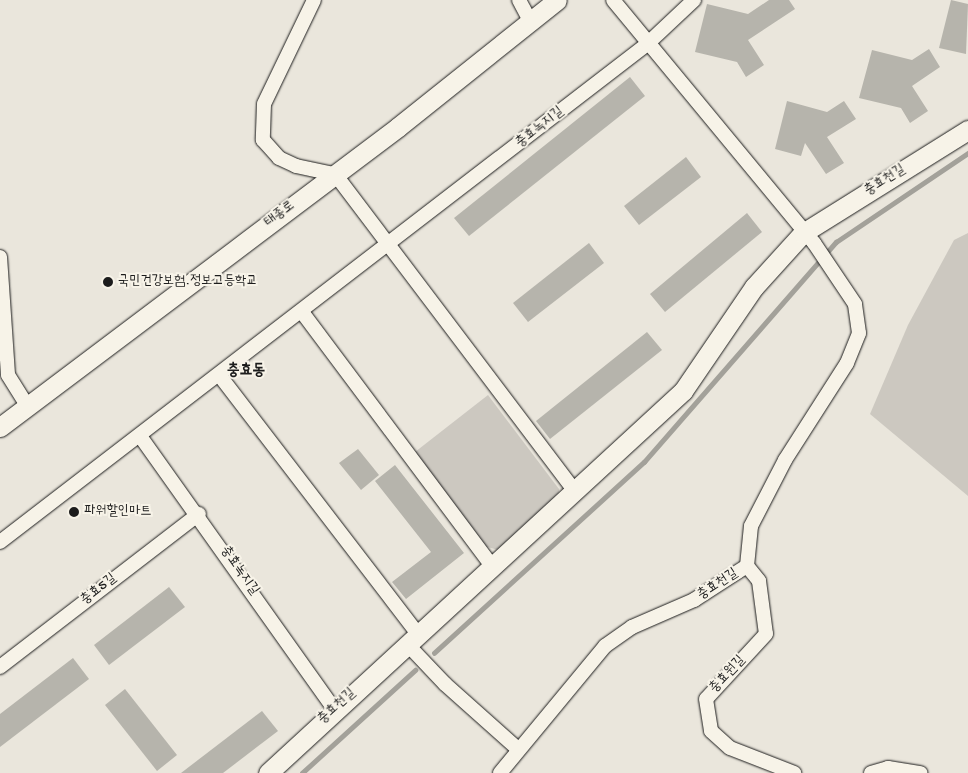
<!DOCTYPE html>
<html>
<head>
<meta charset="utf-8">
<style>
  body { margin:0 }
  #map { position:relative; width:968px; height:773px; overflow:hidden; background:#eae6dc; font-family:"Gochi Hand","Poor Story",sans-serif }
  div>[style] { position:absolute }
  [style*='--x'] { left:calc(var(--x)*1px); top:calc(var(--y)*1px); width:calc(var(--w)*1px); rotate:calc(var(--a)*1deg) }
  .green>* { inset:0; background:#ccc8c0 }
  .stream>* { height:4.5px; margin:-2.25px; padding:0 2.25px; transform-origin:2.25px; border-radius:2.25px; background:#a3a19a }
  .building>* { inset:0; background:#b6b4ac }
  .roads { filter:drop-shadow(0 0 1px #1c1c1c) drop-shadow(0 0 1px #1c1c1c) }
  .street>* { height:14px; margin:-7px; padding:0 7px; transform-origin:7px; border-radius:7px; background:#f7f3e8 }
  .secondary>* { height:19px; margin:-9.5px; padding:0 9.5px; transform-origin:9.5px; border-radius:9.5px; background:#f7f3e8 }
  .dots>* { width:14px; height:14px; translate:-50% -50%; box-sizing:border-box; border:2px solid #f7f3e8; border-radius:50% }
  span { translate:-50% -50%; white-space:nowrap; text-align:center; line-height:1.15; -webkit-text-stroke:4px #f7f3e8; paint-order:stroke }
  .street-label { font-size:14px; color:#1c1c1c }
  .poi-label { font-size:14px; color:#1c1c1c }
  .left { translate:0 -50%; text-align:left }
  .quarter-label { font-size:16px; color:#1c1c1c; font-weight:700 }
</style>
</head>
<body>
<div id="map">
  <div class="green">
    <div style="clip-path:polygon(968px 233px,968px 496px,870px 414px,908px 325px,954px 240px)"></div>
    <div style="clip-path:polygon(488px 395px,559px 489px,558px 501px,502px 551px,484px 546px,415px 452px)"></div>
  </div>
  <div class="stream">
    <div style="--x:434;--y:653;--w:284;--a:-42.3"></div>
    <div style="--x:644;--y:462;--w:292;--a:-48.9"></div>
    <div style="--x:836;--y:242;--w:159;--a:-34"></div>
    <div style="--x:302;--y:773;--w:153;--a:-42.3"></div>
  </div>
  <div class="building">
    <div style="clip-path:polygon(769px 0,789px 0,795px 9px,748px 40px,764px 65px,746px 77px,737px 62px,695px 52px,707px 4px,748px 14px)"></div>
    <div style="clip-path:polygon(951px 0,968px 4px,966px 54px,939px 48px)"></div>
    <div style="clip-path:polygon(929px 49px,940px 67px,912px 86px,928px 111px,910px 123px,901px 108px,859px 98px,872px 50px,912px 60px)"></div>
    <div style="clip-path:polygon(630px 77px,645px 96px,469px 236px,454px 218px)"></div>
    <div style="clip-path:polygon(787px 101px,827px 112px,844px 101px,856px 119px,827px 137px,844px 163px,826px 174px,805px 143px,801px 156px,775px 149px)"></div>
    <div style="clip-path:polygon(686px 157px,701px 177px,639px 225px,624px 206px)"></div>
    <div style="clip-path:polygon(747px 213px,762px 232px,665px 312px,650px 294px)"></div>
    <div style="clip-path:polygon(589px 243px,604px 263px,528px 322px,513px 303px)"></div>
    <div style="clip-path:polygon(647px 332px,662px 350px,550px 439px,536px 421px)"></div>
    <div style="clip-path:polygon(358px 449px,379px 475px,361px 490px,339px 463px)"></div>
    <div style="clip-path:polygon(395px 465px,464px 553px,406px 599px,392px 582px,431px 552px,375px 481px)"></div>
    <div style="clip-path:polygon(169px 587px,185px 607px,109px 665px,94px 645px)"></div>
    <div style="clip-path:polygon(73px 658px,89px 679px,0 747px,0 714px)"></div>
    <div style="clip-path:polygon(125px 689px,177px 755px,157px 771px,105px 705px)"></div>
    <div style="clip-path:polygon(262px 711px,278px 731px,223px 773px,181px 773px)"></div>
  </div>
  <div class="roads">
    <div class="street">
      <div style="--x:314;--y:0;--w:115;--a:115.7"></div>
      <div style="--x:264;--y:104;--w:36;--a:92"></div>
      <div style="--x:263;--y:140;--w:24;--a:48"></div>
      <div style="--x:279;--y:158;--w:19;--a:25"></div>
      <div style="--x:296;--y:166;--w:40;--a:12"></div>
      <div style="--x:335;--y:174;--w:398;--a:52.9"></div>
      <div style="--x:519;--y:0;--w:24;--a:62"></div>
      <div style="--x:0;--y:257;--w:118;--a:86.1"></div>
      <div style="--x:8;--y:375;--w:36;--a:58"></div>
      <div style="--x:302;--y:312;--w:319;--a:53.2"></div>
      <div style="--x:220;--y:376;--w:327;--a:52.5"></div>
      <div style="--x:140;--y:436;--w:335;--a:54.6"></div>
      <div style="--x:0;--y:542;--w:815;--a:-37.57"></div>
      <div style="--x:646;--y:45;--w:66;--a:-43.2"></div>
      <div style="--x:747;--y:566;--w:19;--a:51"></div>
      <div style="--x:759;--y:581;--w:53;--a:82.5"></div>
      <div style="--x:766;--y:634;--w:88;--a:132.7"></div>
      <div style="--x:706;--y:699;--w:32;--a:81"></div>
      <div style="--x:711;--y:731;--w:25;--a:42"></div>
      <div style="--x:730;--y:748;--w:69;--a:21.3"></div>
      <div style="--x:408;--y:645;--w:54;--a:46.5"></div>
      <div style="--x:445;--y:684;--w:98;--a:41.7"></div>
      <div style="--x:0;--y:667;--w:251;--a:-37.6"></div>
      <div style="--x:500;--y:773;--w:165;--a:-50.4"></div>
      <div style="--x:605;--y:646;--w:33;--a:-35"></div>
      <div style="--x:632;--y:627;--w:68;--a:-23.5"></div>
      <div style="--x:694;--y:600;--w:63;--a:-32.7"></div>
      <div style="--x:747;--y:566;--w:40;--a:-84.3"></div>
      <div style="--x:751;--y:526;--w:74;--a:-62.7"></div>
      <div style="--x:785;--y:460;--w:115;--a:-57.4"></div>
      <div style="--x:847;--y:363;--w:32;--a:-68"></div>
      <div style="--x:859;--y:333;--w:29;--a:-98"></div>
      <div style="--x:855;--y:304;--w:73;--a:-123.9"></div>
      <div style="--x:814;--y:243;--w:315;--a:-129.6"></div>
      <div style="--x:871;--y:773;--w:18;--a:-16"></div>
      <div style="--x:888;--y:768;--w:33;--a:9"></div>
    </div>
    <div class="secondary">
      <div style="--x:0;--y:427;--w:498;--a:-37"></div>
      <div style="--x:398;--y:127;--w:203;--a:-38.6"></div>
      <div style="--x:268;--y:773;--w:564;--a:-42.63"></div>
      <div style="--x:683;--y:391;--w:126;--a:-55.7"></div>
      <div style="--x:754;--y:287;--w:73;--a:-47.8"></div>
      <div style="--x:803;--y:233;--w:195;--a:-32"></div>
    </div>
  </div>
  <div class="dots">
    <div style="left:108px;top:282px;background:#1c1c1c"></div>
    <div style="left:74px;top:512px;background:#1c1c1c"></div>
  </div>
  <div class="street-label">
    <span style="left:540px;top:128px;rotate:-38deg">충효녹지길</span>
    <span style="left:885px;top:181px;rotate:-32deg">충효천길</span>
    <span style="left:280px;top:215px;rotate:-37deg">태종로</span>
    <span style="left:239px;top:571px;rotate:55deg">충효녹지길</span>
    <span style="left:718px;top:585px;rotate:-33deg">충효천길</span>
    <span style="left:99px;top:590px;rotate:-38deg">충효5길</span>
    <span style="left:728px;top:675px;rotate:-47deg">충효원길</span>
    <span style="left:337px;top:707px;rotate:-42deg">충효천길</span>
  </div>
  <div class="poi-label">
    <span class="left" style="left:118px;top:282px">국민건강보험.정보고등학교</span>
    <span class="left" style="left:84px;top:512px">파워할인마트</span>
  </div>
  <div class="quarter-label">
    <span style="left:246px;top:372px">충효동</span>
  </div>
</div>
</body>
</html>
